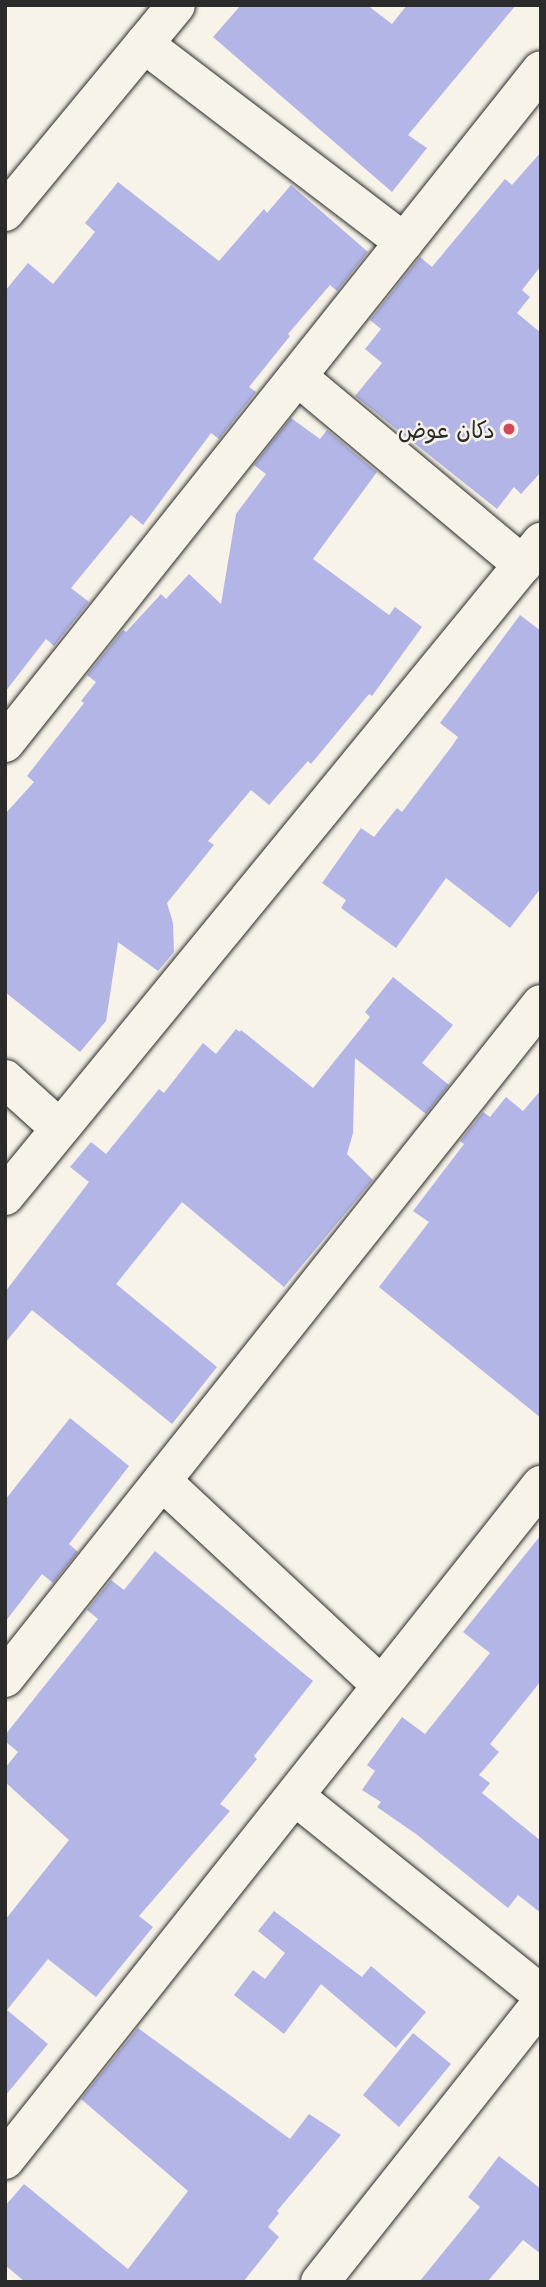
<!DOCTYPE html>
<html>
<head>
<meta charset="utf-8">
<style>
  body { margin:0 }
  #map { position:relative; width:546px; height:2287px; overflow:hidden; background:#f7f3e8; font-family:Mali,"Playpen Sans Arabic",sans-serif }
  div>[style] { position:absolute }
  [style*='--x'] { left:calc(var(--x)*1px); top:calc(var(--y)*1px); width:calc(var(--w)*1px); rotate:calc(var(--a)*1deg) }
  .building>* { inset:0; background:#b2b5e6 }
  .roads { filter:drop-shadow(0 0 2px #2b2b2b) drop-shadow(0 0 2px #2b2b2b) }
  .minor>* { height:38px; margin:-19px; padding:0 19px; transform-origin:19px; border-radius:19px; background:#f7f3e8 }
  .dots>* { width:19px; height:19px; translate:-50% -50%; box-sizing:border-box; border:4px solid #f7f3e8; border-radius:50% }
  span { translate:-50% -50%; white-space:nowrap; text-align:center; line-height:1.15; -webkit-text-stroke:5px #f7f3e8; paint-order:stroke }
  .poi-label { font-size:23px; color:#2b2b2b }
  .right { translate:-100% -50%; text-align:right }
  .frame { position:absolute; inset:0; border:7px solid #2b2b2b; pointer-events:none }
</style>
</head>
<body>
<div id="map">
  <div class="building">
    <div style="clip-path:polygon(241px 5px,367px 5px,392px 24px,407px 5px,516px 5px,408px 135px,427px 148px,392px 192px,213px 37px)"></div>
    <div style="clip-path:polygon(541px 152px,541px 266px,522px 290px,530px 297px,517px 313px,541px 333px,541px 472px,521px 494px,514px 487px,497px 509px,355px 396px,382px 363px,365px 349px,381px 329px,370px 320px,420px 257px,432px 267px,505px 179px,512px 185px)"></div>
    <div style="clip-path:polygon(118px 182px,219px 261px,264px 209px,267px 213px,291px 185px,368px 252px,337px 291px,330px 285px,288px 334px,290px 336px,249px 387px,256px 392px,219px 439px,211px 433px,143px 525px,131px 515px,71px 588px,89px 602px,54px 646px,46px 639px,5px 692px,5px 291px,28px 263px,53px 284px,95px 232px,85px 223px)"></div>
    <div style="clip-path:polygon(291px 418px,320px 439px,327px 430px,377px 472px,313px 559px,389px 615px,395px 607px,422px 627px,372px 696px,369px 694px,311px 764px,308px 761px,269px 805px,251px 790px,208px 841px,214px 845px,167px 903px,173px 923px,174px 952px,158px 971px,118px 942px,106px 1021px,80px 1052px,5px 992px,5px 814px,34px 782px,27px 776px,84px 703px,81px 701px,96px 682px,87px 675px,123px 630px,126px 632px,161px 594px,166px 599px,189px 574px,221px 604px,236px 514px,266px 474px,254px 465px)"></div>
    <div style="clip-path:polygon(520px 615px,541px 631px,541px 888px,510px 928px,446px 878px,396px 948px,341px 908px,346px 900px,322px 883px,361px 828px,374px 837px,397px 808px,402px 812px,452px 746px,458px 737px,440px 723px)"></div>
    <div style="clip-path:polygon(393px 977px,453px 1025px,422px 1063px,449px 1085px,426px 1114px,355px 1058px,353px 1133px,347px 1154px,373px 1180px,284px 1287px,182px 1202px,116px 1284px,217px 1367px,172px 1424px,32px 1310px,5px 1343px,5px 1292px,89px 1182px,70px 1167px,91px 1142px,106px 1154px,159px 1089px,164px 1093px,203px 1043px,216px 1054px,236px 1029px,240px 1032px,241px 1030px,313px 1088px,370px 1017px,365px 1012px)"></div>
    <div style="clip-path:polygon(541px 1090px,541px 1418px,379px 1287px,429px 1222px,413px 1211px,464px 1144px,460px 1141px,483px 1112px,490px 1117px,506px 1097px,523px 1111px)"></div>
    <div style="clip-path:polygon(70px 1418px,129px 1466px,69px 1544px,78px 1552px,53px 1583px,42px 1574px,5px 1622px,5px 1500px)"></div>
    <div style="clip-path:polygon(541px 1535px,541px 1681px,490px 1744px,499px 1752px,479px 1775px,490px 1783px,482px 1793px,541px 1841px,541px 1913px,518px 1895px,508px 1908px,416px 1834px,377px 1807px,381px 1802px,362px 1790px,375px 1771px,367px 1765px,402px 1717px,425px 1734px,490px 1653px,463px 1632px)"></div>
    <div style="clip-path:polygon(155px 1551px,313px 1681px,254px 1756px,257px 1759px,220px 1804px,230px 1811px,139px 1916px,153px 1927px,96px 1997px,48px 1959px,7px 2010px,48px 2044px,5px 2096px,5px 1920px,69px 1840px,5px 1782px,5px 1768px,18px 1752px,5px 1741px,5px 1735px,98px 1619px,87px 1610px,111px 1580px,124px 1590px)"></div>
    <div style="clip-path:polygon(274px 1911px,362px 1977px,371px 1966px,426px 2012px,396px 2048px,321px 1984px,284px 2034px,234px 1995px,253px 1970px,265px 1979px,285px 1953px,258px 1931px)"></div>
    <div style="clip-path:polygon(138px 2028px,290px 2139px,309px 2114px,341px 2135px,277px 2211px,279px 2213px,268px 2227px,279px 2237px,243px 2282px,25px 2282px,5px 2265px,5px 2206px,24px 2184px,128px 2269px,188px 2191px,81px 2099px)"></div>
    <div style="clip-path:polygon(413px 2033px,451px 2064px,399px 2127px,363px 2095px)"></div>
    <div style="clip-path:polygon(499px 2156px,541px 2189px,541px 2254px,523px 2240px,487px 2282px,419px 2282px,480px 2207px,468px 2197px)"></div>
  </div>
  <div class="roads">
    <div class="minor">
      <div style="--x:144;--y:44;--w:327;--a:37.3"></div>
      <div style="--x:5;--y:212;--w:268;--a:-50.4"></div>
      <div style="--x:298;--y:377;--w:293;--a:39.9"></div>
      <div style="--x:5;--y:743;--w:860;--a:-51.46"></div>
      <div style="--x:5;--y:1079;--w:73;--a:42.2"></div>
      <div style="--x:5;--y:1196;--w:846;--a:-50.66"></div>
      <div style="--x:162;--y:1481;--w:299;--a:43"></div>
      <div style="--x:5;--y:1678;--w:861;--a:-51.51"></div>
      <div style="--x:296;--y:1797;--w:314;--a:38.8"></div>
      <div style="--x:5;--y:2160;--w:862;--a:-51.55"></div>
      <div style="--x:320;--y:2282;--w:356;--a:-51.6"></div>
    </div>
  </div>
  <div class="dots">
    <div style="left:509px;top:429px;background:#d1495b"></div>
  </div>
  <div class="poi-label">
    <span class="right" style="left:495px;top:429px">دكان عوض</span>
  </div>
  <div class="frame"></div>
</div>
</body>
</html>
